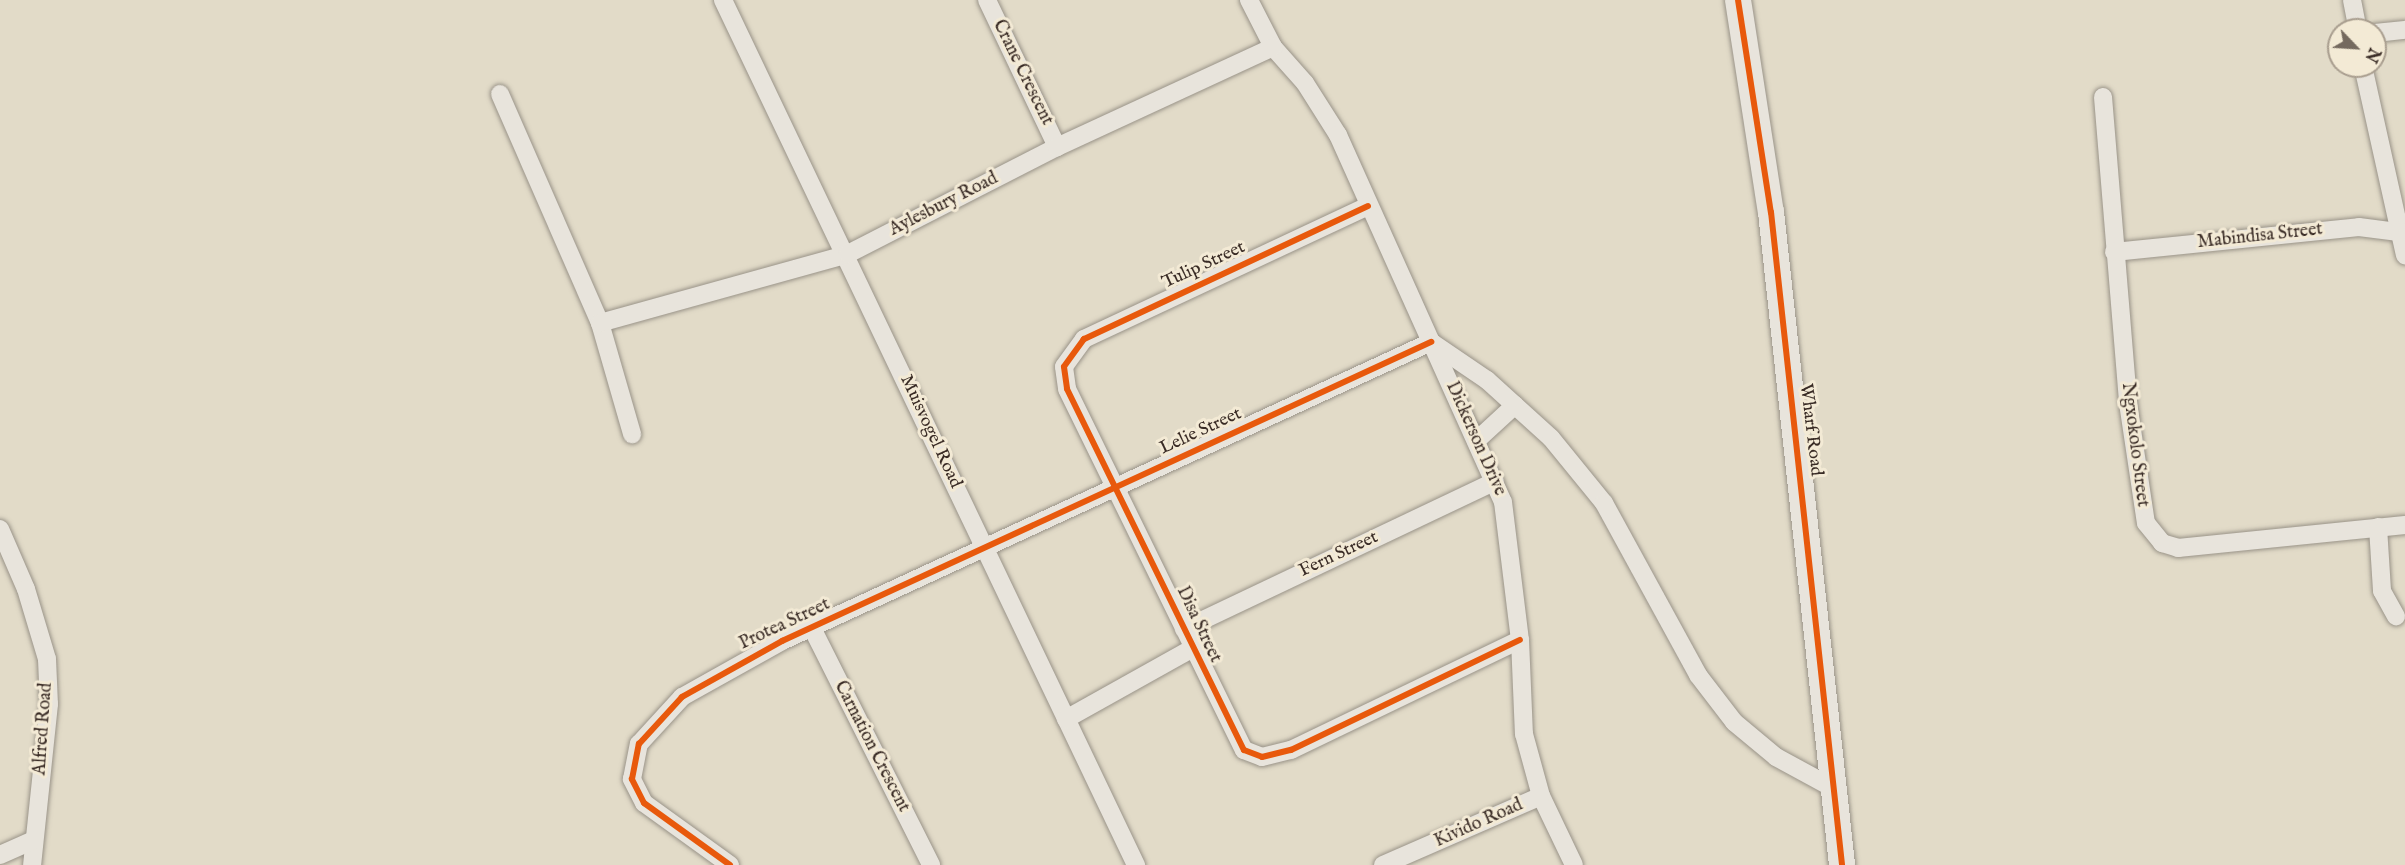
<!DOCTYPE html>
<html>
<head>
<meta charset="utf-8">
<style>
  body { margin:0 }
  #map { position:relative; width:2405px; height:865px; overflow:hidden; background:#e2dbc8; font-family:"IM FELL English",serif }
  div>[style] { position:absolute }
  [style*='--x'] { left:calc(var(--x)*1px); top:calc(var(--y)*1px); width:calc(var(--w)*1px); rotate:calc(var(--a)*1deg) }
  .roads { filter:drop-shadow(0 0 2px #999388) drop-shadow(0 0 2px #999388) }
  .street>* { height:18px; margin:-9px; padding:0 9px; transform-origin:9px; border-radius:9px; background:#e8e4dc }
  .secondary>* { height:26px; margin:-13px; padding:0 13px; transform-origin:13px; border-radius:13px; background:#e8e4dc }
  .cycleway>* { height:6px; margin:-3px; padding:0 3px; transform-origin:3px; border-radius:3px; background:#e8590c }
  span { translate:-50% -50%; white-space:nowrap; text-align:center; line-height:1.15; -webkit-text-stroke:6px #f3ead5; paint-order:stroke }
  .street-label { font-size:18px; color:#392b25 }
  .north { position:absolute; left:2327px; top:18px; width:60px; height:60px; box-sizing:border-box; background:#f3ead5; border:2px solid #a99e8f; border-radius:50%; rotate:115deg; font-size:16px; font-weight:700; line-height:24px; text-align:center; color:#392b25 }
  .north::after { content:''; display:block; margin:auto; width:21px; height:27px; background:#74695e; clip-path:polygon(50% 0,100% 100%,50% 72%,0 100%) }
</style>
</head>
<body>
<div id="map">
  <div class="roads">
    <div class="street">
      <div style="--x:723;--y:0;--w:959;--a:64.48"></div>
      <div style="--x:987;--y:0;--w:163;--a:64.5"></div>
      <div style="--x:1249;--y:0;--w:53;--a:62.9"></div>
      <div style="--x:1273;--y:47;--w:48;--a:48.4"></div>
      <div style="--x:1305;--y:83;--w:62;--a:57.6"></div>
      <div style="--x:1338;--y:135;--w:402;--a:65.8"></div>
      <div style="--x:1503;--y:502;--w:139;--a:83"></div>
      <div style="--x:1520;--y:640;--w:94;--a:87.6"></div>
      <div style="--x:1524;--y:734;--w:64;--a:74.7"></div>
      <div style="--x:1541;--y:796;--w:76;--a:64.4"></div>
      <div style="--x:2352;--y:0;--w:31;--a:79"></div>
      <div style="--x:2375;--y:33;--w:30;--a:-6"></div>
      <div style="--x:2363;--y:66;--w:194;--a:77.5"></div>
      <div style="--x:500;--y:94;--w:250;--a:66.4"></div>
      <div style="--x:600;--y:323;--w:116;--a:73.9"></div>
      <div style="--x:2103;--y:97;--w:307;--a:85.3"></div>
      <div style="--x:2128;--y:403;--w:121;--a:81.5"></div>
      <div style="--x:2146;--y:523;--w:26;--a:51"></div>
      <div style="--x:2162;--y:543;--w:17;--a:17"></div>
      <div style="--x:2178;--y:548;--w:228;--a:-5.8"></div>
      <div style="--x:1368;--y:206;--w:314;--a:154.9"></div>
      <div style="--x:1084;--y:339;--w:34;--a:126"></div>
      <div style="--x:1064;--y:367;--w:22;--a:82"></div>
      <div style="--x:1067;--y:389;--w:402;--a:63.9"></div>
      <div style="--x:1244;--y:750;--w:19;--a:21"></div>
      <div style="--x:1262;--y:757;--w:30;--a:-14"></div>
      <div style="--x:1291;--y:750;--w:254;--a:-25.7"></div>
      <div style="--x:2114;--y:252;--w:246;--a:-5.8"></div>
      <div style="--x:2359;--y:227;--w:46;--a:7.4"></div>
      <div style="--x:600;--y:323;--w:257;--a:-15.5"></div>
      <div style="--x:848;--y:254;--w:235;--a:-27.1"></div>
      <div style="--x:1057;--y:147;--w:238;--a:-24.8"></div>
      <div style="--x:1431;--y:342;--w:68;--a:34.2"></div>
      <div style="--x:1487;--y:380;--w:86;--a:42.2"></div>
      <div style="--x:1551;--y:438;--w:84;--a:50.8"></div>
      <div style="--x:1604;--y:503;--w:196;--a:61.3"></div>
      <div style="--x:1698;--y:675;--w:59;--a:52.5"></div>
      <div style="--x:1734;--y:722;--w:55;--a:39.8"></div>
      <div style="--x:1776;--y:757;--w:67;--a:28.5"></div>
      <div style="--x:1476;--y:441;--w:53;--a:-42.7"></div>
      <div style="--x:2378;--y:527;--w:64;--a:86.4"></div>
      <div style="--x:2382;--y:591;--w:29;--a:61"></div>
      <div style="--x:0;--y:529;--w:65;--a:66.6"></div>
      <div style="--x:26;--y:589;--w:73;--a:73.3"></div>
      <div style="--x:47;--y:659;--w:45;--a:87.5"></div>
      <div style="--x:49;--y:704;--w:162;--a:96"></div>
      <div style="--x:812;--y:628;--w:265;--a:63.3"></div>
      <div style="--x:1184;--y:629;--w:344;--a:-25.4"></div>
      <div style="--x:1066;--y:719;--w:145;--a:-29.2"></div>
      <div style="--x:0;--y:855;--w:37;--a:-24"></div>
      <div style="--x:730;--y:865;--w:106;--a:-144.2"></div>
      <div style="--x:644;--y:803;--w:27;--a:-117"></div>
      <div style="--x:632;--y:779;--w:36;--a:-79"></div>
      <div style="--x:639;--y:744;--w:64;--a:-47.5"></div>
      <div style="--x:682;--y:697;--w:115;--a:-29.2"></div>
      <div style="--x:782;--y:641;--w:715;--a:-24.74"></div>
      <div style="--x:1383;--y:865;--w:172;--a:-23.6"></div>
    </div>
    <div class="secondary">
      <div style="--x:1738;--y:0;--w:215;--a:81.2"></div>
      <div style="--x:1771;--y:212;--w:657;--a:83.79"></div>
    </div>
  </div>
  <div class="cycleway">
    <div style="--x:1738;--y:0;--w:215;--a:81.2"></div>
    <div style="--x:1771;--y:212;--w:657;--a:83.79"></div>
    <div style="--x:1368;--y:206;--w:314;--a:154.9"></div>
    <div style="--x:1084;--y:339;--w:34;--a:126"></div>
    <div style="--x:1064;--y:367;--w:22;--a:82"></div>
    <div style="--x:1067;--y:389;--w:402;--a:63.9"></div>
    <div style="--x:1244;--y:750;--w:19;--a:21"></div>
    <div style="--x:1262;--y:757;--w:30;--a:-14"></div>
    <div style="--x:1291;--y:750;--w:254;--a:-25.7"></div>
    <div style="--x:730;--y:865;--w:106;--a:-144.2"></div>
    <div style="--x:644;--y:803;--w:27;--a:-117"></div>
    <div style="--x:632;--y:779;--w:36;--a:-79"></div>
    <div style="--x:639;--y:744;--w:64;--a:-47.5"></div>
    <div style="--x:682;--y:697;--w:115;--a:-29.2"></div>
    <div style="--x:782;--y:641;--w:715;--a:-24.74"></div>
  </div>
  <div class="street-label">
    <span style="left:1022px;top:73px;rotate:64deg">Crane Crescent</span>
    <span style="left:944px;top:205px;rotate:-27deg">Aylesbury Road</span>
    <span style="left:2260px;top:237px;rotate:-6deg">Mabindisa Street</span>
    <span style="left:1204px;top:266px;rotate:-25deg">Tulip Street</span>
    <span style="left:1810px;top:430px;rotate:83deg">Wharf Road</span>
    <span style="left:930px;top:432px;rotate:65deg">Muisvogel Road</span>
    <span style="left:1201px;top:432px;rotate:-25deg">Lelie Street</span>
    <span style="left:1475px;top:439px;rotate:66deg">Dickerson Drive</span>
    <span style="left:2134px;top:445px;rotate:83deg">Ngxokolo Street</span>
    <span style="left:1339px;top:555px;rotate:-25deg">Fern Street</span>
    <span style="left:785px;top:625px;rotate:-25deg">Protea Street</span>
    <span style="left:1198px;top:625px;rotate:65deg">Disa Street</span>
    <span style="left:44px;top:729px;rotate:-86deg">Alfred Road</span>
    <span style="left:871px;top:747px;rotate:63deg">Carnation Crescent</span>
    <span style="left:1479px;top:824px;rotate:-24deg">Kivido Road</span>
  </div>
  <div class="north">N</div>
</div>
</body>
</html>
